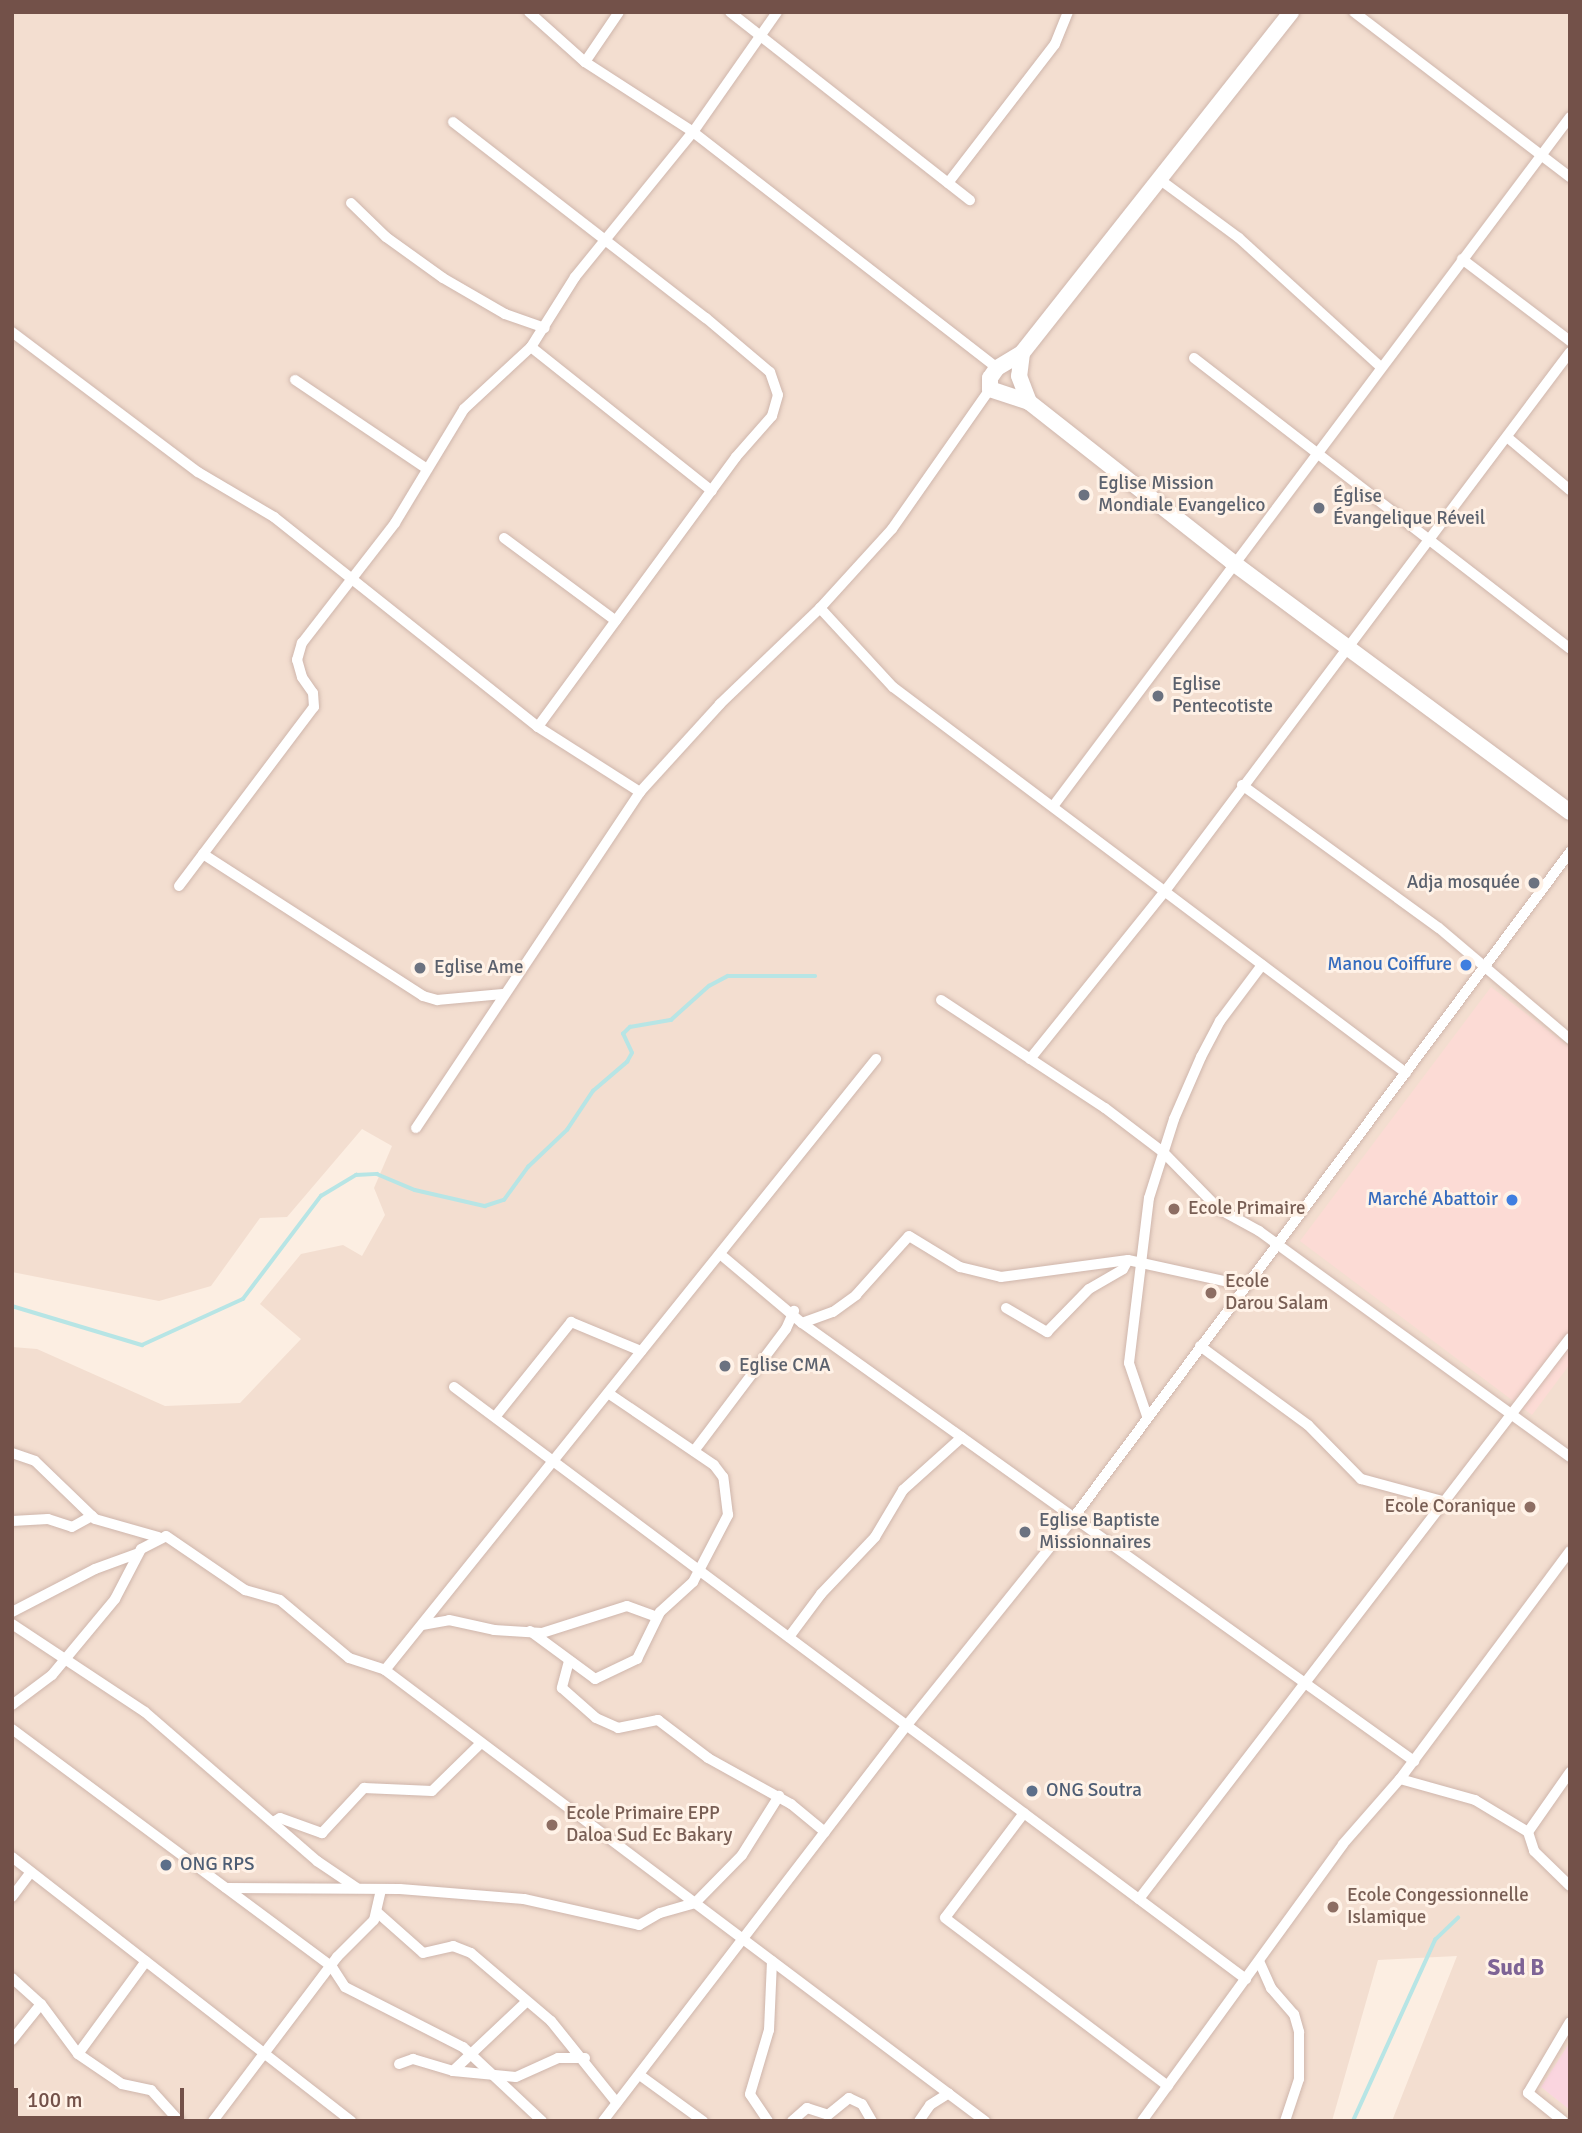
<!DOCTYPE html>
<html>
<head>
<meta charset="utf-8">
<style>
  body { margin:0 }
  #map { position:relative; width:1582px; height:2133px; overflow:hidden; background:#fceee2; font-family:Signika,sans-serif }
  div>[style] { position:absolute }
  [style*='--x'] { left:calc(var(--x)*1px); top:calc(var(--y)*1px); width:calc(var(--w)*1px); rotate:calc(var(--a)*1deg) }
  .residential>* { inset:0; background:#f3ded0 }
  .commercial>* { inset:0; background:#fcdbd5 }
  .medical>* { inset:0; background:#fad5df }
  .stream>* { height:3.5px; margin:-1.75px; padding:0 1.75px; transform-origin:1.75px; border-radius:1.75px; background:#b7e5e5 }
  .roads { filter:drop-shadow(0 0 2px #cfb6ac) drop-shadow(0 0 2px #cfb6ac) }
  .street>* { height:10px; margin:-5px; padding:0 5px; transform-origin:5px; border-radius:5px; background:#fff }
  .secondary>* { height:16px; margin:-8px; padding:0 8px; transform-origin:8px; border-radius:8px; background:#fff }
  .dots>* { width:19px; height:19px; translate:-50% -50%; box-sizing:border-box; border:4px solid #fff2e7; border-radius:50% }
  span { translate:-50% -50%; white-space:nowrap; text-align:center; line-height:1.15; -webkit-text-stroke:6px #fff2e7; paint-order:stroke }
  .worship-label { font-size:19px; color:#5b616d }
  .left { translate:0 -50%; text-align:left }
  .right { translate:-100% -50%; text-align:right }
  .shop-label { font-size:19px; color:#366cbe }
  .education-label { font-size:19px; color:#785e54 }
  .service-label { font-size:19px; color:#4e5e75 }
  .quarter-label { font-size:23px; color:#7e6496; font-weight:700 }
  .frame { position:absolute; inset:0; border:14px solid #735149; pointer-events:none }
  .scale { position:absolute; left:14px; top:2088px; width:170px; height:32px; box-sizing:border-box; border:4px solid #735149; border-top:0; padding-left:9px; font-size:21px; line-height:24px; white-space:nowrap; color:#735149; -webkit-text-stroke:5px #fff2e7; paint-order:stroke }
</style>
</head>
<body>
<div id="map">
  <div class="residential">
    <div style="clip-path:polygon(12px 12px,1570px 12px,1570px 2121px,1392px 2121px,1457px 1956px,1378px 1960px,1332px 2121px,12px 2121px,12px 1347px,37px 1349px,165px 1406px,240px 1403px,301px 1339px,260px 1304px,301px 1254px,343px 1245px,362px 1256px,385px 1215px,374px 1188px,392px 1146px,362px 1129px,287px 1217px,260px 1218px,211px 1286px,159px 1301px,12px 1272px)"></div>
  </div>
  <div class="commercial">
    <div style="clip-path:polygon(1491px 987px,1570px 1047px,1570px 1364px,1532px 1415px,1300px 1241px)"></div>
  </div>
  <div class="medical">
    <div style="clip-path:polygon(1570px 2042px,1570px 2110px,1541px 2087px)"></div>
  </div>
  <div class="stream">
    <div style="--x:12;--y:1306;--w:136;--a:16.7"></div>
    <div style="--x:142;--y:1345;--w:111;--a:-24.5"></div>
    <div style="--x:243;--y:1299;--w:129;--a:-52.9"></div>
    <div style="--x:321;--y:1196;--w:41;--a:-31"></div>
    <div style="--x:356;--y:1175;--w:21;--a:-3"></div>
    <div style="--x:377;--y:1174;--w:41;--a:22.8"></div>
    <div style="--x:415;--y:1190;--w:72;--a:12.9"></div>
    <div style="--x:485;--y:1206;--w:20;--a:-18"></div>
    <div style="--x:504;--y:1200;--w:41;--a:-54"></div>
    <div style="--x:528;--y:1167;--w:54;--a:-43.5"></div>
    <div style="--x:567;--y:1130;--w:47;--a:-56.3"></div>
    <div style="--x:593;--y:1091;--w:45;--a:-40.5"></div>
    <div style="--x:627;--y:1062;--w:10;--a:-61"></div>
    <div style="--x:632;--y:1053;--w:21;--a:-115"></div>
    <div style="--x:623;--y:1034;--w:10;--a:-45"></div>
    <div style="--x:630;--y:1027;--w:42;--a:-9.7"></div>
    <div style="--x:671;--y:1020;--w:51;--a:-41.8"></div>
    <div style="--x:709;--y:986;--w:21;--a:-28"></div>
    <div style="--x:728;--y:976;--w:87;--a:0"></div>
    <div style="--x:1353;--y:2121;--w:199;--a:-65.6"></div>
    <div style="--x:1435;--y:1940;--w:32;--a:-44"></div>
  </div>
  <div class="roads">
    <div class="street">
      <div style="--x:529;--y:12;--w:75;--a:41.8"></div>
      <div style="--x:585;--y:62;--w:129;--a:32.9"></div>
      <div style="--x:693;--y:132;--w:385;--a:37.8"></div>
      <div style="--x:730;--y:12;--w:305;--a:38.1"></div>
      <div style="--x:1354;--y:12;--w:272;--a:37.4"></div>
      <div style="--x:585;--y:62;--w:60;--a:-55.8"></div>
      <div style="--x:453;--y:122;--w:320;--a:37.8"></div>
      <div style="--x:706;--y:318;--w:84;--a:40.2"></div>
      <div style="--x:770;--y:372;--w:24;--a:71"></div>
      <div style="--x:778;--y:395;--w:22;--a:106"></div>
      <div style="--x:772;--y:416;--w:55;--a:131.3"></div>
      <div style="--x:736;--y:457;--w:335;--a:126.3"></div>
      <div style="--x:1159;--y:179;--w:99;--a:36.4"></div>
      <div style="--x:1239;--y:238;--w:192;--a:42.3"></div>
      <div style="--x:948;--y:183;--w:175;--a:-52.4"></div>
      <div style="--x:1055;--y:44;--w:35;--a:-68"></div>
      <div style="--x:351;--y:203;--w:49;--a:44.2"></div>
      <div style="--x:386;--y:237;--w:70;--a:35.7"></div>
      <div style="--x:443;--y:278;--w:72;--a:30.1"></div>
      <div style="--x:505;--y:314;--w:42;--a:19.3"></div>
      <div style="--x:1462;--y:259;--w:136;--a:37.2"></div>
      <div style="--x:12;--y:332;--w:233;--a:37"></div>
      <div style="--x:198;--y:472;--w:88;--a:30.6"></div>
      <div style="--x:274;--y:517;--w:337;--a:38.5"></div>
      <div style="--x:538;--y:727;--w:121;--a:32.5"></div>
      <div style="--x:531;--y:347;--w:231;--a:38.5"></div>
      <div style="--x:1194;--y:358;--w:475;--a:37.7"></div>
      <div style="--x:295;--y:380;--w:159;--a:34"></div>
      <div style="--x:990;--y:389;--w:171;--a:125"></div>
      <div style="--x:892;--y:529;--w:107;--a:132.3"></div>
      <div style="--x:820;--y:608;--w:108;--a:47.3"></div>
      <div style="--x:893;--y:687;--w:642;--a:36.96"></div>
      <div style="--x:1507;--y:437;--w:82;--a:40.1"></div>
      <div style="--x:504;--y:538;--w:139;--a:36.5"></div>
      <div style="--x:1242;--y:785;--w:243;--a:36"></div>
      <div style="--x:1439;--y:928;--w:172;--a:40.3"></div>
      <div style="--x:1054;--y:805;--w:860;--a:-53.13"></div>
      <div style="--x:203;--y:854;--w:262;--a:32.8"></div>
      <div style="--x:423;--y:996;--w:15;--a:16"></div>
      <div style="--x:437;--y:1000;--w:66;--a:-5.2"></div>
      <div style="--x:179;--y:886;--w:224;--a:-53"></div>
      <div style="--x:314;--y:707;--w:14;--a:-94"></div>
      <div style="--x:313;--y:693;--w:19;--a:-125"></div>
      <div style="--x:302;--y:677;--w:18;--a:-106"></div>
      <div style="--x:297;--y:660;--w:18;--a:-74"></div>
      <div style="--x:302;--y:643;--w:152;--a:-52.2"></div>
      <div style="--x:395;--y:523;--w:133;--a:-58.8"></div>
      <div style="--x:464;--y:409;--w:91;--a:-42.8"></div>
      <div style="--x:531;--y:347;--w:83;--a:-57.8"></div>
      <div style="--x:575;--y:277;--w:187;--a:-50.9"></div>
      <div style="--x:693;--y:132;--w:146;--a:-55"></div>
      <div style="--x:941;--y:1000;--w:196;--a:33.4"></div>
      <div style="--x:1105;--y:1108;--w:74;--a:37.3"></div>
      <div style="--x:1164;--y:1153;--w:78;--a:45.5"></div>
      <div style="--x:1219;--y:1209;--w:46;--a:28.8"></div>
      <div style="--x:1259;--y:1231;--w:384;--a:36"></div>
      <div style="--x:1030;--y:1059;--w:216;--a:-51.2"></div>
      <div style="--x:1165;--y:891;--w:674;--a:-53.08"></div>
      <div style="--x:416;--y:1128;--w:404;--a:-56.3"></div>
      <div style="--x:640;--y:792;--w:119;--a:-47.7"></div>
      <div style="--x:720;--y:704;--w:139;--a:-43.8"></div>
      <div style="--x:720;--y:1254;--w:107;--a:40.1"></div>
      <div style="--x:802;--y:1323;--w:753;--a:35.59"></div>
      <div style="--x:1006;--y:1308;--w:48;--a:30.3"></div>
      <div style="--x:1047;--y:1332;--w:60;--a:-45.7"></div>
      <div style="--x:1089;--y:1289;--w:39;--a:-30"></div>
      <div style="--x:1123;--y:1269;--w:10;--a:-61"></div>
      <div style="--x:802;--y:1323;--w:33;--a:-20"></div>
      <div style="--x:833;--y:1312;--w:29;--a:-36"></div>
      <div style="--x:856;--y:1295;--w:79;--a:-48.1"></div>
      <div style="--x:909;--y:1236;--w:60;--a:31.3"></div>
      <div style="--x:960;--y:1267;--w:42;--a:13.7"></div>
      <div style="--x:1001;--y:1277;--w:128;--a:-7.6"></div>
      <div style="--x:1128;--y:1260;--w:121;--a:12.4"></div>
      <div style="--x:1200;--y:1346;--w:134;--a:36.2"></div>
      <div style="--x:1308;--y:1425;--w:76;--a:45.5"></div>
      <div style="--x:1361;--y:1479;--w:88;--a:15.1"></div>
      <div style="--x:454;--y:1387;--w:989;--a:36.78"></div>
      <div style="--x:1147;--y:1416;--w:56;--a:-108.8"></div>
      <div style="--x:1129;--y:1363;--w:166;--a:-83.1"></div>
      <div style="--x:1149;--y:1198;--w:83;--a:-72.4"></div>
      <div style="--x:1174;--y:1119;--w:68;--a:-66.5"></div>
      <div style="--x:1201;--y:1057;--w:41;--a:-62.2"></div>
      <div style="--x:1220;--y:1021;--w:70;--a:-53.1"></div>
      <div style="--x:495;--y:1417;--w:122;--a:-51.3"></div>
      <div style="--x:571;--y:1322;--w:76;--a:22.5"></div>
      <div style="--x:694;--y:1451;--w:153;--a:-53"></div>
      <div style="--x:786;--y:1329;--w:20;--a:-66"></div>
      <div style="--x:12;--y:1453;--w:24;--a:19"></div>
      <div style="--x:35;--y:1461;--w:83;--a:44"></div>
      <div style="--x:95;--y:1519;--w:66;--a:15.9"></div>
      <div style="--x:12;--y:1521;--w:36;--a:-3"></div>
      <div style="--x:48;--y:1519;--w:25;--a:18"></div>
      <div style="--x:72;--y:1527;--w:23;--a:-29"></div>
      <div style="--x:12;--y:1612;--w:93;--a:-27.4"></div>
      <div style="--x:95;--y:1569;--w:44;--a:-20.1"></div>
      <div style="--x:12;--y:1624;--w:159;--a:33.5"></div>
      <div style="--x:145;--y:1712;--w:228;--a:40.9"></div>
      <div style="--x:317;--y:1861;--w:48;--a:34"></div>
      <div style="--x:422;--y:1625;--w:27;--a:-10"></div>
      <div style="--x:449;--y:1620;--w:46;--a:12.5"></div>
      <div style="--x:494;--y:1630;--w:48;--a:3.6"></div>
      <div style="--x:542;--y:1633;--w:89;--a:-17.6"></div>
      <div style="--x:627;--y:1606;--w:32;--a:20"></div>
      <div style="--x:530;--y:1631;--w:81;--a:36.4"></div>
      <div style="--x:595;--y:1679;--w:47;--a:-25.5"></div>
      <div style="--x:637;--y:1659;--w:52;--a:-63.9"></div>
      <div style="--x:660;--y:1612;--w:45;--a:-42.3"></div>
      <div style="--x:693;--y:1582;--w:76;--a:-62.4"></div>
      <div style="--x:728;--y:1515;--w:38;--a:-97"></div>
      <div style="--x:723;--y:1477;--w:15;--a:-127"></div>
      <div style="--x:714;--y:1465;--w:128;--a:-145.8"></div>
      <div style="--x:789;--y:1637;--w:54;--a:-53.3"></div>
      <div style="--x:821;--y:1594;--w:79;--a:-46.5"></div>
      <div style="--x:875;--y:1537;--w:55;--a:-59.2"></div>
      <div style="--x:903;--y:1490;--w:79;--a:-41.9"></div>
      <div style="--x:569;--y:1661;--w:28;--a:105"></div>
      <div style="--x:562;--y:1688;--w:45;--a:41.4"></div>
      <div style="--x:596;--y:1718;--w:24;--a:24"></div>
      <div style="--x:618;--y:1728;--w:41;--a:-11.3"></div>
      <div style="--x:658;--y:1720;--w:63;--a:37.2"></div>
      <div style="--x:708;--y:1758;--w:95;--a:29"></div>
      <div style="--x:791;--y:1804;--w:44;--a:39.5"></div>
      <div style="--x:385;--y:1670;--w:784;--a:-51.21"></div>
      <div style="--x:12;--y:1705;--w:50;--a:-36.9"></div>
      <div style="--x:52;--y:1675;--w:99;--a:-50.3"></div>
      <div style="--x:115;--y:1599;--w:56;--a:-62.5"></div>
      <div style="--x:141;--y:1549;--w:28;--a:-27"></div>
      <div style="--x:166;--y:1536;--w:96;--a:34.4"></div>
      <div style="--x:245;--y:1590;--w:36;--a:16"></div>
      <div style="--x:280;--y:1600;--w:90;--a:40"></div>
      <div style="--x:349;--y:1658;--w:38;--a:18"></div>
      <div style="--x:385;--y:1670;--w:751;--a:36.93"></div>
      <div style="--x:12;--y:1729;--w:399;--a:36.6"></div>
      <div style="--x:332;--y:1967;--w:24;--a:57"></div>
      <div style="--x:345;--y:1987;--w:132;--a:27"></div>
      <div style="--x:463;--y:2047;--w:108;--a:43.1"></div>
      <div style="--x:1570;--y:1772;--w:73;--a:125"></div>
      <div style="--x:1528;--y:1832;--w:20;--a:72"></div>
      <div style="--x:1534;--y:1851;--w:50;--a:44.2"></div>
      <div style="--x:1400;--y:1779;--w:78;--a:15.6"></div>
      <div style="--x:1475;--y:1800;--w:62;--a:31.1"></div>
      <div style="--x:1024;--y:1813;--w:131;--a:127"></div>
      <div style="--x:945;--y:1918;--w:279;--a:37"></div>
      <div style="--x:273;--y:1822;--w:8;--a:-30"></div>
      <div style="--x:280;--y:1818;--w:45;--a:19.7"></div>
      <div style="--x:322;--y:1833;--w:62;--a:-47"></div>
      <div style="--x:364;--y:1788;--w:68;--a:2.5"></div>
      <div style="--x:432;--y:1791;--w:69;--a:-44.4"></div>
      <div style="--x:12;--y:1857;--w:430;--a:37.9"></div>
      <div style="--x:226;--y:1888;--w:174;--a:0.3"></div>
      <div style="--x:400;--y:1889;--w:124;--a:4.6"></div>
      <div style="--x:524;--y:1899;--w:118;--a:12.7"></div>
      <div style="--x:639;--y:1925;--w:24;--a:-30"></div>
      <div style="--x:660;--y:1913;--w:36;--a:-16"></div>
      <div style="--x:695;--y:1903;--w:67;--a:-45.6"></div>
      <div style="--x:742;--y:1855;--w:70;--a:-57.9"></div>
      <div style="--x:12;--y:1897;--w:31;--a:-53"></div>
      <div style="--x:1139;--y:1899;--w:707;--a:-52.47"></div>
      <div style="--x:378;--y:1913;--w:60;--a:41.6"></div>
      <div style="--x:423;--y:1953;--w:31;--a:-13"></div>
      <div style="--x:453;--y:1946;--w:19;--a:21"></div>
      <div style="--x:471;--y:1953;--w:105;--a:40.4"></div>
      <div style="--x:551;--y:2021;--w:105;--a:51.2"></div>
      <div style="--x:1259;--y:1961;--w:30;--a:66"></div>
      <div style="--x:1271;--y:1988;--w:35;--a:49"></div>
      <div style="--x:1294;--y:2014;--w:19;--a:74"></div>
      <div style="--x:1299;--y:2032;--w:47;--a:90"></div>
      <div style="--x:1299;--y:2079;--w:44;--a:108.4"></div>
      <div style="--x:12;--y:1978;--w:39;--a:42"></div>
      <div style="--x:41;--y:2004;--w:62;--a:53.5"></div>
      <div style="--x:78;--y:2054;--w:53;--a:34.3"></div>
      <div style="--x:122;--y:2084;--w:30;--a:12"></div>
      <div style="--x:151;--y:2090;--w:42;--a:47.9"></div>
      <div style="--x:12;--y:2040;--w:46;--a:-51.1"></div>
      <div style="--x:78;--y:2054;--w:115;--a:-53.8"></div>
      <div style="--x:399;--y:2064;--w:15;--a:-20"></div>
      <div style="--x:413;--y:2059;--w:42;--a:16.7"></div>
      <div style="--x:453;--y:2071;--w:63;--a:5.4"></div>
      <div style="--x:516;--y:2077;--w:46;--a:-24.3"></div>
      <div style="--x:558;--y:2058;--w:27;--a:0"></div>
      <div style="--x:453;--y:2071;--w:100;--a:-43.4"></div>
      <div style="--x:641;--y:2076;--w:77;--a:36"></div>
      <div style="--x:213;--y:2121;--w:206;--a:-52.9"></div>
      <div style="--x:337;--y:1957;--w:52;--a:-45"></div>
      <div style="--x:374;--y:1920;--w:31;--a:-77"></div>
      <div style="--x:603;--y:2121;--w:499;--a:-52.5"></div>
      <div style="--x:907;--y:1725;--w:267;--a:-51.2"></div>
      <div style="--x:1074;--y:1517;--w:830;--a:-53.28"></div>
      <div style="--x:768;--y:2121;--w:32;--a:-124"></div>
      <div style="--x:750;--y:2094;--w:67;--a:-73.5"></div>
      <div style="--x:769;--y:2030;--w:69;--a:-87.5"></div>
      <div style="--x:792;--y:2121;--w:20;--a:-41"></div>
      <div style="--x:807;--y:2108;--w:22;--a:18"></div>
      <div style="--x:828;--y:2115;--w:27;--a:-39"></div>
      <div style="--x:849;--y:2098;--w:14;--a:25"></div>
      <div style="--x:862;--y:2104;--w:20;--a:60"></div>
      <div style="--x:919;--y:2121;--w:19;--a:-55"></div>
      <div style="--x:930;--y:2105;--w:22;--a:-32"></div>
      <div style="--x:1142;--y:2121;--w:342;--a:-54"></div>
      <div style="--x:1343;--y:1844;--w:86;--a:-48.8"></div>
      <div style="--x:1400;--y:1779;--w:284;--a:-53.3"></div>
      <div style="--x:1563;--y:2121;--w:45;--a:-141.3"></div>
      <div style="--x:1528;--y:2093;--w:82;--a:-59.4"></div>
    </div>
    <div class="secondary">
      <div style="--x:1022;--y:353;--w:23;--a:97"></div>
      <div style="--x:1019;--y:376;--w:28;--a:69"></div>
      <div style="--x:1029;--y:402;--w:258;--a:38.2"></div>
      <div style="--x:1232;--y:562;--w:420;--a:36.5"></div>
      <div style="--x:1029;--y:402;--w:41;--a:-161.6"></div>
      <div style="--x:990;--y:389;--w:11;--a:-90"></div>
      <div style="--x:990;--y:378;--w:12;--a:-55"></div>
      <div style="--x:997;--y:368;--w:29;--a:-31"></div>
      <div style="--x:1022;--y:353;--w:434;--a:-51.7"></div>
    </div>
  </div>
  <div class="dots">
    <div style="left:1084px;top:495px;background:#6b7280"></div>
    <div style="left:1319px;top:508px;background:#6b7280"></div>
    <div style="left:1158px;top:696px;background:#6b7280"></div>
    <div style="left:1534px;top:883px;background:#6b7280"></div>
    <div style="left:1466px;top:965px;background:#3f7fe0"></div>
    <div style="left:420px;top:968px;background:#6b7280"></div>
    <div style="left:1512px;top:1200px;background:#3f7fe0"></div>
    <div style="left:1174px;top:1209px;background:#8d6e63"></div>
    <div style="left:1211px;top:1293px;background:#8d6e63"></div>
    <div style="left:725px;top:1366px;background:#6b7280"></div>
    <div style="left:1530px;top:1507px;background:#8d6e63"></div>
    <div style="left:1025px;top:1532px;background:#6b7280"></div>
    <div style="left:1032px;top:1791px;background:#5c6f8a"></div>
    <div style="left:552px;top:1825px;background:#8d6e63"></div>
    <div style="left:166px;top:1865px;background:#5c6f8a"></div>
    <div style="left:1333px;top:1907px;background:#8d6e63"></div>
  </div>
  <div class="worship-label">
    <span class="left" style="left:1098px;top:495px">Eglise Mission<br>Mondiale Evangelico</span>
    <span class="left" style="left:1333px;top:508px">Église<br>Évangelique Réveil</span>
    <span class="left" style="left:1172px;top:696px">Eglise<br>Pentecotiste</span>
    <span class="right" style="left:1520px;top:883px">Adja mosquée</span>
    <span class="left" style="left:434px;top:968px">Eglise Ame</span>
    <span class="left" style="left:739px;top:1366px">Eglise CMA</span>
    <span class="left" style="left:1039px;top:1532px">Eglise Baptiste<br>Missionnaires</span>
  </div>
  <div class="shop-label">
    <span class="right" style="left:1452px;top:965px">Manou Coiffure</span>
    <span class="right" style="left:1498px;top:1200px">Marché Abattoir</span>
  </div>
  <div class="education-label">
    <span class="left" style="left:1188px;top:1209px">Ecole Primaire</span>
    <span class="left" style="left:1225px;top:1293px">Ecole<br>Darou Salam</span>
    <span class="right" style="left:1516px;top:1507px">Ecole Coranique</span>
    <span class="left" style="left:566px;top:1825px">Ecole Primaire EPP<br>Daloa Sud Ec Bakary</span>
    <span class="left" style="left:1347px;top:1907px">Ecole Congessionnelle<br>Islamique</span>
  </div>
  <div class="service-label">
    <span class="left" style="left:1046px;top:1791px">ONG Soutra</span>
    <span class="left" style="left:180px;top:1865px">ONG RPS</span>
  </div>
  <div class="quarter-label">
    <span style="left:1516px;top:1968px">Sud B</span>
  </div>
  <div class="frame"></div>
  <div class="scale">100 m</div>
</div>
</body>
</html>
